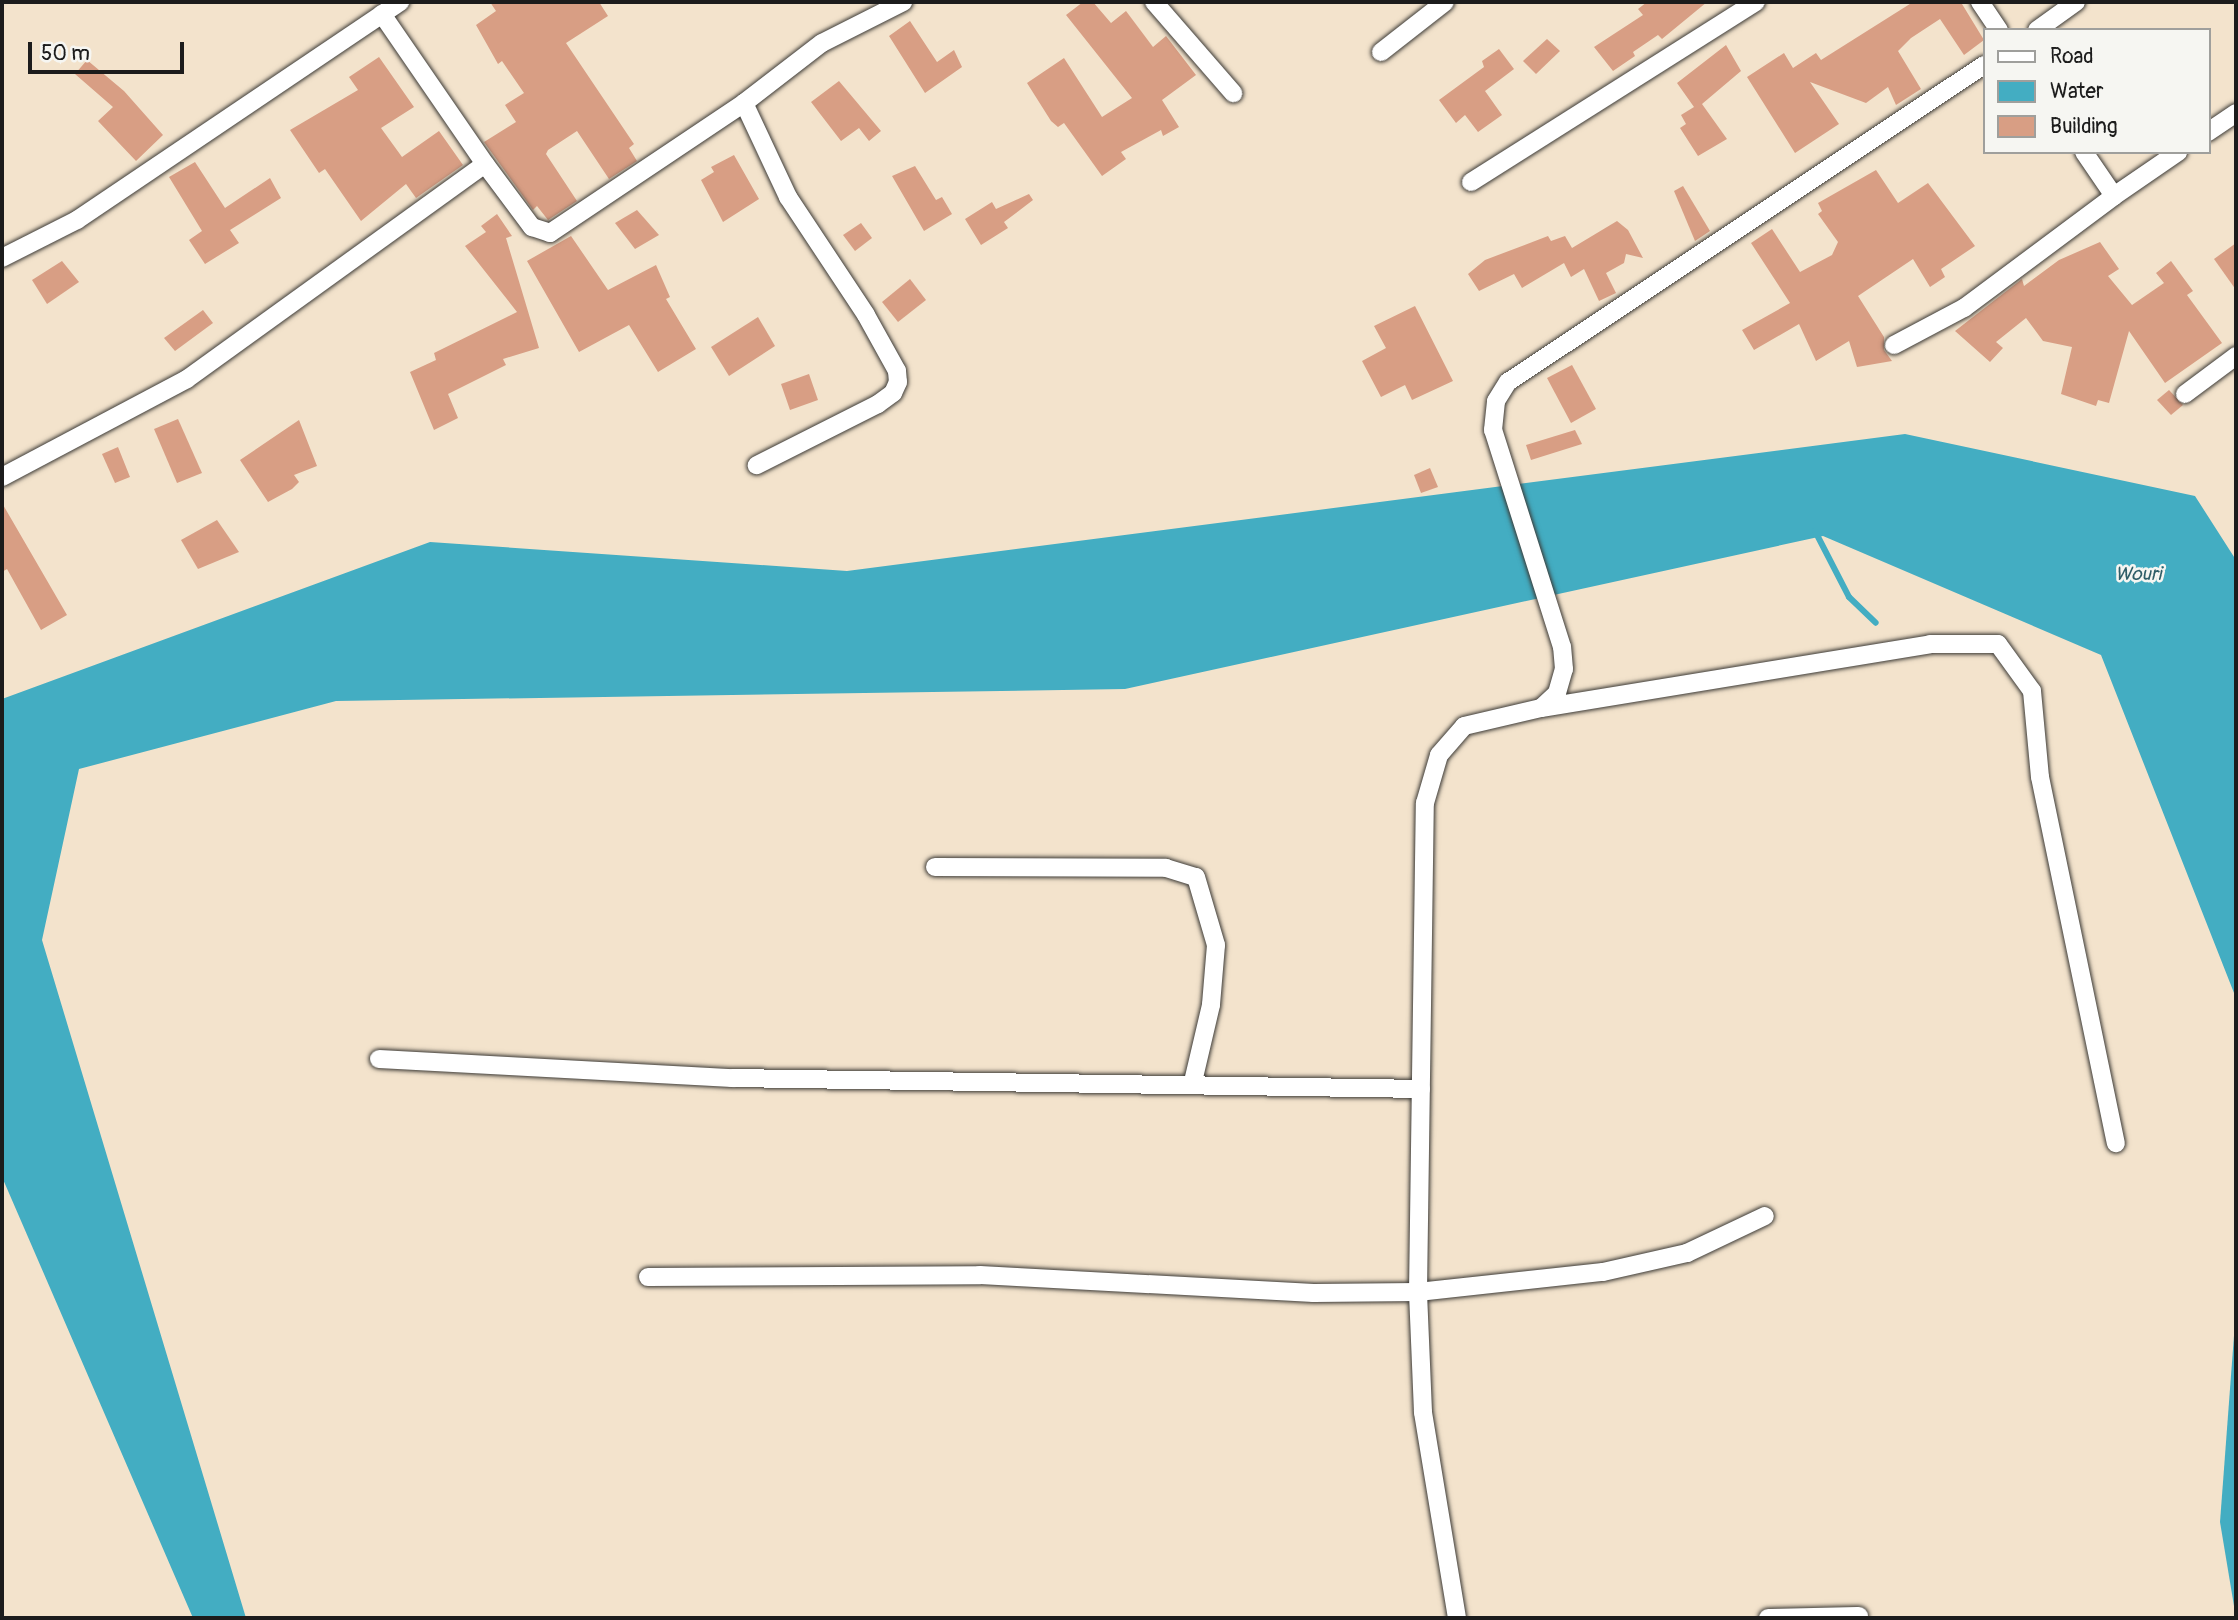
<!DOCTYPE html>
<html>
<head>
<meta charset="utf-8">
<style>
  body { margin:0 }
  #map { position:relative; width:2238px; height:1620px; overflow:hidden; background:#f3e3cc; font-family:Pangolin,sans-serif }
  div>[style] { position:absolute }
  [style*='--x'] { left:calc(var(--x)*1px); top:calc(var(--y)*1px); width:calc(var(--w)*1px); rotate:calc(var(--a)*1deg) }
  .water>* { inset:0; background:#43adc2 }
  .stream>* { height:6px; margin:-3px; padding:0 3px; transform-origin:3px; border-radius:3px; background:#43adc2 }
  .building>* { inset:0; background:#d89e84 }
  .roads { filter:drop-shadow(0 0 2px #3c3a36) drop-shadow(0 0 2px #3c3a36) }
  .street>* { height:18px; margin:-9px; padding:0 9px; transform-origin:9px; border-radius:9px; background:#fff }
  span { translate:-50% -50%; white-space:nowrap; text-align:center; line-height:1.15; -webkit-text-stroke:5px #f6f6f2; paint-order:stroke }
  .water-label { font-size:19px; color:#2e5d67; font-style:italic }
  .frame { position:absolute; inset:0; border:4px solid #1c1c1c; pointer-events:none }
  .legend { position:absolute; left:1983px; top:28px; width:228px; height:126px; box-sizing:border-box; background:#f6f6f2; border:2px solid #9f9f9c; margin:0; padding:9px 12px; list-style:none; font-size:21px; color:#1c1c1c }
  .legend li { display:flex; align-items:center; gap:14px; height:35px }
  .legend b { width:35px; border:2px solid #9f9f9c }
  .scale { position:absolute; left:28px; top:42px; width:156px; height:32px; box-sizing:border-box; border:4px solid #1c1c1c; border-top:0; padding-left:9px; font-size:21px; line-height:24px; white-space:nowrap; color:#1c1c1c; -webkit-text-stroke:5px #f6f6f2; paint-order:stroke }
</style>
</head>
<body>
<div id="map">
  <div class="water">
    <div style="clip-path:polygon(1905px 434px,2195px 496px,2236px 560px,2236px 998px,2101px 655px,1823px 536px,1125px 689px,336px 701px,79px 769px,42px 940px,246px 1618px,193px 1618px,2px 1177px,2px 699px,430px 542px,847px 571px)"></div>
    <div style="clip-path:polygon(2236px 1309px,2236px 1618px,2220px 1522px)"></div>
  </div>
  <div class="stream">
    <div style="--x:1815;--y:531;--w:74;--a:62.7"></div>
    <div style="--x:1849;--y:597;--w:37;--a:44"></div>
  </div>
  <div class="building">
    <div style="clip-path:polygon(490px 2px,599px 2px,608px 16px,566px 43px,634px 144px,629px 148px,637px 161px,609px 179px,577px 131px,548px 150px,546px 154px,577px 201px,548px 220px,537px 206px,533px 210px,484px 142px,516px 122px,505px 105px,524px 93px,502px 61px,498px 64px,476px 25px,496px 11px)"></div>
    <div style="clip-path:polygon(1083px 2px,1093px 2px,1111px 23px,1126px 11px,1153px 47px,1166px 36px,1196px 75px,1162px 100px,1179px 127px,1163px 136px,1161px 130px,1121px 152px,1126px 159px,1102px 176px,1064px 123px,1058px 127px,1051px 121px,1027px 83px,1064px 58px,1102px 117px,1132px 98px,1066px 15px)"></div>
    <div style="clip-path:polygon(1647px 2px,1707px 2px,1662px 39px,1658px 35px,1633px 52px,1635px 56px,1613px 71px,1594px 47px,1643px 15px,1638px 9px)"></div>
    <div style="clip-path:polygon(1913px 2px,1965px 2px,1962px 4px,1984px 40px,1964px 55px,1940px 19px,1911px 38px,1898px 51px,1921px 89px,1896px 105px,1888px 87px,1866px 103px,1810px 82px,1839px 124px,1795px 153px,1747px 77px,1784px 53px,1793px 68px,1816px 53px,1821px 60px)"></div>
    <div style="clip-path:polygon(910px 21px,937px 62px,954px 50px,962px 67px,925px 93px,889px 36px)"></div>
    <div style="clip-path:polygon(1547px 39px,1560px 51px,1536px 74px,1523px 61px)"></div>
    <div style="clip-path:polygon(1726px 45px,1741px 71px,1702px 104px,1727px 139px,1698px 156px,1680px 128px,1686px 124px,1681px 115px,1694px 107px,1677px 83px)"></div>
    <div style="clip-path:polygon(1499px 49px,1514px 69px,1485px 91px,1502px 115px,1478px 132px,1465px 115px,1456px 123px,1439px 100px,1484px 67px,1482px 61px)"></div>
    <div style="clip-path:polygon(379px 57px,414px 107px,381px 128px,402px 157px,439px 131px,463px 165px,416px 198px,406px 184px,361px 221px,325px 169px,319px 173px,290px 130px,358px 90px,349px 77px)"></div>
    <div style="clip-path:polygon(87px 60px,124px 91px,163px 135px,136px 161px,98px 121px,113px 107px,75px 74px)"></div>
    <div style="clip-path:polygon(839px 81px,881px 131px,869px 141px,859px 128px,841px 141px,811px 102px)"></div>
    <div style="clip-path:polygon(734px 155px,759px 199px,723px 222px,701px 180px,714px 172px,711px 167px)"></div>
    <div style="clip-path:polygon(195px 162px,225px 208px,270px 178px,281px 198px,230px 230px,239px 243px,205px 264px,189px 240px,202px 231px,169px 177px)"></div>
    <div style="clip-path:polygon(915px 166px,936px 200px,942px 197px,952px 214px,924px 231px,892px 176px)"></div>
    <div style="clip-path:polygon(1876px 170px,1898px 203px,1928px 183px,1975px 246px,1941px 269px,1945px 277px,1930px 287px,1913px 259px,1858px 296px,1884px 337px,1884px 350px,1892px 361px,1857px 367px,1849px 341px,1816px 361px,1799px 324px,1754px 350px,1742px 330px,1790px 303px,1751px 243px,1772px 229px,1800px 272px,1832px 255px,1838px 242px,1818px 214px,1822px 211px,1818px 203px)"></div>
    <div style="clip-path:polygon(1683px 186px,1710px 231px,1695px 241px,1674px 191px)"></div>
    <div style="clip-path:polygon(1029px 194px,1033px 200px,1004px 222px,1008px 228px,981px 245px,965px 219px,992px 202px,996px 209px)"></div>
    <div style="clip-path:polygon(637px 210px,659px 235px,635px 249px,615px 223px)"></div>
    <div style="clip-path:polygon(497px 214px,512px 236px,506px 238px,539px 348px,503px 359px,506px 365px,448px 394px,458px 418px,434px 430px,410px 372px,436px 360px,434px 353px,517px 312px,465px 246px,486px 232px,481px 226px)"></div>
    <div style="clip-path:polygon(1617px 221px,1628px 230px,1643px 258px,1626px 254px,1624px 263px,1606px 273px,1616px 293px,1599px 301px,1584px 269px,1571px 277px,1564px 263px,1522px 288px,1514px 274px,1479px 291px,1468px 274px,1485px 260px,1548px 236px,1551px 241px,1565px 236px,1572px 248px)"></div>
    <div style="clip-path:polygon(861px 223px,872px 238px,855px 251px,843px 235px)"></div>
    <div style="clip-path:polygon(571px 236px,608px 290px,656px 265px,670px 297px,666px 299px,696px 349px,658px 372px,629px 325px,579px 352px,527px 261px)"></div>
    <div style="clip-path:polygon(2100px 242px,2119px 269px,2108px 276px,2132px 305px,2164px 283px,2156px 273px,2171px 261px,2193px 291px,2187px 295px,2222px 343px,2165px 383px,2129px 331px,2109px 403px,2098px 400px,2096px 406px,2061px 394px,2072px 347px,2043px 341px,2026px 318px,1996px 342px,2003px 348px,1990px 362px,1955px 331px,2022px 279px,2024px 286px,2059px 260px)"></div>
    <div style="clip-path:polygon(2236px 243px,2236px 290px,2214px 259px)"></div>
    <div style="clip-path:polygon(62px 261px,79px 282px,47px 304px,32px 280px)"></div>
    <div style="clip-path:polygon(910px 279px,926px 300px,898px 322px,882px 302px)"></div>
    <div style="clip-path:polygon(1415px 306px,1453px 381px,1412px 400px,1405px 385px,1381px 397px,1362px 361px,1386px 348px,1374px 326px)"></div>
    <div style="clip-path:polygon(203px 310px,213px 323px,175px 351px,164px 338px)"></div>
    <div style="clip-path:polygon(758px 317px,775px 346px,729px 376px,711px 347px)"></div>
    <div style="clip-path:polygon(1572px 365px,1596px 409px,1571px 423px,1547px 378px)"></div>
    <div style="clip-path:polygon(809px 374px,818px 400px,790px 410px,781px 384px)"></div>
    <div style="clip-path:polygon(2169px 390px,2183px 405px,2171px 415px,2157px 400px)"></div>
    <div style="clip-path:polygon(178px 419px,202px 473px,177px 483px,154px 429px)"></div>
    <div style="clip-path:polygon(299px 420px,317px 466px,294px 475px,299px 482px,292px 489px,268px 502px,240px 460px)"></div>
    <div style="clip-path:polygon(1575px 430px,1582px 444px,1531px 460px,1526px 445px)"></div>
    <div style="clip-path:polygon(118px 447px,130px 477px,115px 483px,102px 454px)"></div>
    <div style="clip-path:polygon(1430px 468px,1438px 487px,1421px 493px,1414px 475px)"></div>
    <div style="clip-path:polygon(2px 503px,67px 615px,41px 630px,7px 569px,2px 572px)"></div>
    <div style="clip-path:polygon(217px 520px,239px 552px,198px 569px,181px 540px)"></div>
  </div>
  <div class="roads">
    <div class="street">
      <div style="--x:1154;--y:2;--w:121;--a:49"></div>
      <div style="--x:1980;--y:2;--w:34;--a:56"></div>
      <div style="--x:2037;--y:30;--w:48;--a:-35.7"></div>
      <div style="--x:1381;--y:52;--w:81;--a:-38"></div>
      <div style="--x:744;--y:103;--w:104;--a:64.9"></div>
      <div style="--x:788;--y:197;--w:141;--a:56.5"></div>
      <div style="--x:866;--y:315;--w:64;--a:61"></div>
      <div style="--x:897;--y:371;--w:11;--a:85"></div>
      <div style="--x:898;--y:382;--w:12;--a:114"></div>
      <div style="--x:893;--y:393;--w:19;--a:144"></div>
      <div style="--x:878;--y:404;--w:136;--a:153.2"></div>
      <div style="--x:2208;--y:132;--w:34;--a:-34"></div>
      <div style="--x:485;--y:164;--w:79;--a:53.3"></div>
      <div style="--x:532;--y:227;--w:19;--a:18"></div>
      <div style="--x:550;--y:233;--w:234;--a:-33.8"></div>
      <div style="--x:744;--y:103;--w:98;--a:-37.6"></div>
      <div style="--x:822;--y:43;--w:91;--a:-26.8"></div>
      <div style="--x:1471;--y:182;--w:337;--a:-32.3"></div>
      <div style="--x:2114;--y:196;--w:78;--a:-34.5"></div>
      <div style="--x:2;--y:258;--w:84;--a:-26.9"></div>
      <div style="--x:77;--y:220;--w:390;--a:-34"></div>
      <div style="--x:1894;--y:345;--w:79;--a:-27.9"></div>
      <div style="--x:1964;--y:308;--w:187;--a:-36.7"></div>
      <div style="--x:2114;--y:196;--w:53;--a:-124.3"></div>
      <div style="--x:2185;--y:394;--w:64;--a:-36.7"></div>
      <div style="--x:2;--y:477;--w:209;--a:-27.9"></div>
      <div style="--x:187;--y:379;--w:367;--a:-35.8"></div>
      <div style="--x:485;--y:164;--w:182;--a:-124.5"></div>
      <div style="--x:1541;--y:708;--w:394;--a:-9.3"></div>
      <div style="--x:1930;--y:644;--w:68;--a:0"></div>
      <div style="--x:1998;--y:644;--w:58;--a:54.1"></div>
      <div style="--x:2032;--y:691;--w:86;--a:84.7"></div>
      <div style="--x:2040;--y:777;--w:374;--a:78.3"></div>
      <div style="--x:935;--y:867;--w:231;--a:0.2"></div>
      <div style="--x:1166;--y:868;--w:31;--a:17"></div>
      <div style="--x:1196;--y:877;--w:71;--a:73.6"></div>
      <div style="--x:1216;--y:945;--w:60;--a:94.8"></div>
      <div style="--x:1211;--y:1005;--w:79;--a:103.2"></div>
      <div style="--x:379;--y:1059;--w:354;--a:3.1"></div>
      <div style="--x:732;--y:1078;--w:689;--a:0.91"></div>
      <div style="--x:648;--y:1277;--w:332;--a:-0.3"></div>
      <div style="--x:980;--y:1275;--w:334;--a:3.1"></div>
      <div style="--x:1314;--y:1293;--w:104;--a:-0.6"></div>
      <div style="--x:1418;--y:1292;--w:186;--a:-6.2"></div>
      <div style="--x:1603;--y:1272;--w:86;--a:-12.7"></div>
      <div style="--x:1687;--y:1253;--w:86;--a:-25.4"></div>
      <div style="--x:1457;--y:1618;--w:209;--a:-99.4"></div>
      <div style="--x:1423;--y:1412;--w:120;--a:-92.4"></div>
      <div style="--x:1418;--y:1292;--w:489;--a:-89.2"></div>
      <div style="--x:1425;--y:803;--w:50;--a:-73.7"></div>
      <div style="--x:1439;--y:755;--w:38;--a:-49"></div>
      <div style="--x:1464;--y:726;--w:79;--a:-13.2"></div>
      <div style="--x:1541;--y:708;--w:22;--a:-43"></div>
      <div style="--x:1557;--y:693;--w:25;--a:-74"></div>
      <div style="--x:1564;--y:669;--w:22;--a:-95"></div>
      <div style="--x:1562;--y:647;--w:228;--a:-107.6"></div>
      <div style="--x:1493;--y:430;--w:29;--a:-84"></div>
      <div style="--x:1496;--y:401;--w:22;--a:-58"></div>
      <div style="--x:1508;--y:382;--w:572;--a:-33.66"></div>
      <div style="--x:1768;--y:1618;--w:91;--a:-1.3"></div>
    </div>
  </div>
  <div class="water-label">
    <span style="left:2138px;top:575px">Wouri</span>
  </div>
  <div class="frame"></div>
  <ul class="legend">
  <li><b style="height:9px;background:#fff"></b>Road</li>
  <li><b style="height:19px;background:#43adc2"></b>Water</li>
  <li><b style="height:19px;background:#d89e84"></b>Building</li>
  </ul>
  <div class="scale">50 m</div>
</div>
</body>
</html>
